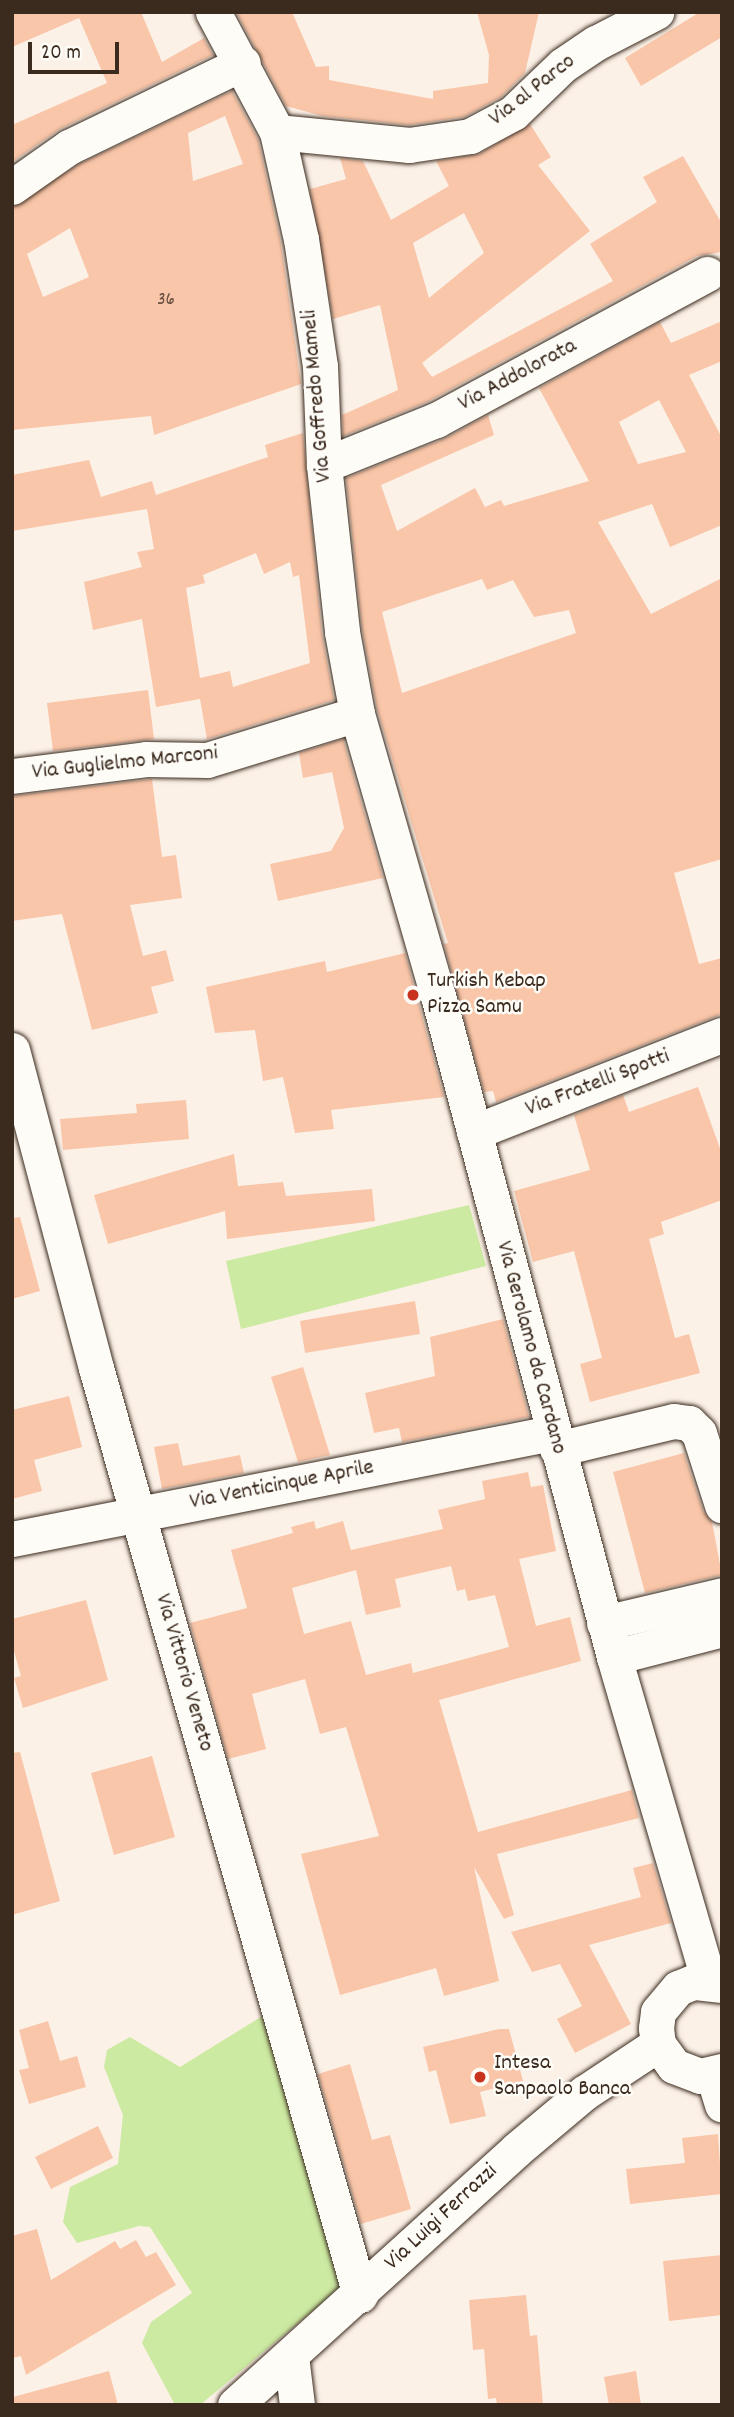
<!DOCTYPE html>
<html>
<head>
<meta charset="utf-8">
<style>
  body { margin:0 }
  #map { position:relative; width:734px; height:2417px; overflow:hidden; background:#fcf1e7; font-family:Dekko,sans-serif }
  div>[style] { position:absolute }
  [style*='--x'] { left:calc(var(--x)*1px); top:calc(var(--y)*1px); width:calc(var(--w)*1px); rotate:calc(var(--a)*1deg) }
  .green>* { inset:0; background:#cceaa1 }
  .building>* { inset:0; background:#f9c6a9 }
  .roads { filter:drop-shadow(0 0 2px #3b2a1e) drop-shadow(0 0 2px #3b2a1e) }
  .minor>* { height:35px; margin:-17.5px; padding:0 17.5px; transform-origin:17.5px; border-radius:17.5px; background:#fdfcf7 }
  .dots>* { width:19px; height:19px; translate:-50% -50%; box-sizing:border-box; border:4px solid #fdfcf7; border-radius:50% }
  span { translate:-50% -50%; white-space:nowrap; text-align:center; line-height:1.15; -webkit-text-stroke:5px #fdfcf7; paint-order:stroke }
  .number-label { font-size:19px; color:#6a5141 }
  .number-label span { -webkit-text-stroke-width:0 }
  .street-label { font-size:23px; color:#3b2a1e }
  .poi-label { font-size:23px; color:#3b2a1e }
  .left { translate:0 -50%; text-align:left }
  .frame { position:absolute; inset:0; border:14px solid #3b2a1e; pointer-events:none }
  .scale { position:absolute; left:28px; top:42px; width:91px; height:32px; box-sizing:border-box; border:4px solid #3b2a1e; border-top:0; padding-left:9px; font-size:21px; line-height:24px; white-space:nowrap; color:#3b2a1e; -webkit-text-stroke:5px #fdfcf7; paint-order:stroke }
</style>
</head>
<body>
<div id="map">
  <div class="green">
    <div style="clip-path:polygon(469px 1205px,486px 1266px,241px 1329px,226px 1261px)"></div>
    <div style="clip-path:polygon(264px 2015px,340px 2288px,200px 2405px,175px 2405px,142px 2343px,151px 2322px,192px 2293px,150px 2227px,139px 2226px,77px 2243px,63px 2222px,70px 2187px,118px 2164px,123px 2115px,104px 2067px,107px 2050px,130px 2037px,180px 2067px)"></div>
  </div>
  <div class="building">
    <div style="clip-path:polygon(12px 12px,141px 12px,162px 62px,204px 38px,213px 55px,60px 129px,12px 162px,12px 125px,107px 83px,79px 18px,12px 47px)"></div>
    <div style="clip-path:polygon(236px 12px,292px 12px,316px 67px,329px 66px,329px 80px,433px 99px,433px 91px,488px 83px,489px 55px,477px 12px,539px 12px,525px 73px,501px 97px,464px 117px,409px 125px,322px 116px,286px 106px)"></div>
    <div style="clip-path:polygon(700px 12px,722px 12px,722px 37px,641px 86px,625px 58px)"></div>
    <div style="clip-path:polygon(evenodd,232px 91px,258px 139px,281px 243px,301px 384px,154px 435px,151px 416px,12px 430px,12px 207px,79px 164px,232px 91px,225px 116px,243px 164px,193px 181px,188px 133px,225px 116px,232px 91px,70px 228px,89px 277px,43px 297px,27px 254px,70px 228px)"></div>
    <div style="clip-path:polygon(evenodd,530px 124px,551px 157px,538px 165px,590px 231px,422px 363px,432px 377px,613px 281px,590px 244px,657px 202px,643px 177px,683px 156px,722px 224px,722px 252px,697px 256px,427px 402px,343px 436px,342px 415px,398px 390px,380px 305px,333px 319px,310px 189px,346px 179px,340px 158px,363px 161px,391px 220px,449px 186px,436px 161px,479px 154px,530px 124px,464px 213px,484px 253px,429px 298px,413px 243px,464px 213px)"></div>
    <div style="clip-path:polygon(evenodd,722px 321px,722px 361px,689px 375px,722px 438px,722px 525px,670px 547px,652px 504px,598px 522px,651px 614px,722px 578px,722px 859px,674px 873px,699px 964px,722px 958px,722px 1014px,496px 1102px,493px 1091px,484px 1092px,444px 944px,448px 943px,377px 709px,362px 629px,346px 478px,444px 439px,488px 415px,494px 435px,381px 485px,397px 531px,475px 488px,485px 507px,501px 500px,504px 506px,589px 481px,539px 388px,660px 322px,671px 343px,722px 321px,659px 400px,686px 452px,638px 464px,619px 422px,659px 400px,722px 321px,482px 579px,487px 590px,513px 580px,534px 617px,569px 610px,576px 633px,402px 693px,382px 612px,482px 579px)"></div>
    <div style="clip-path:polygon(evenodd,303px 433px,322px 634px,334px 700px,207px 739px,200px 699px,156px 707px,142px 619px,93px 630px,84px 582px,142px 567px,137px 552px,154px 549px,147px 509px,12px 531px,12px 475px,89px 460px,101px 497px,152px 481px,156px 495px,268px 457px,265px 445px,303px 433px,256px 553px,264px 574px,290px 562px,293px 577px,299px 575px,310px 663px,233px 687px,230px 671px,200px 678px,186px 588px,205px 583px,203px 575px,256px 553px)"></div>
    <div style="clip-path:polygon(148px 690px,154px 739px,53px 751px,47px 703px)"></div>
    <div style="clip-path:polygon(343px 739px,383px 878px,278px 901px,270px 864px,331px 851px,344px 828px,332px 772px,303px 778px,299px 753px)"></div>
    <div style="clip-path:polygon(152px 779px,162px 857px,176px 855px,182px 898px,130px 905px,143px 956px,166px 950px,174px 981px,151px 987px,158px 1013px,92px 1030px,62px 914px,12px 921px,12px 796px)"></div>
    <div style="clip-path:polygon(405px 953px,444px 1097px,331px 1110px,334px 1129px,295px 1133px,283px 1077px,263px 1081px,255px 1030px,215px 1033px,206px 987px,325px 961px,327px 972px)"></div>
    <div style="clip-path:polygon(698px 1087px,722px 1154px,722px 1200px,661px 1222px,664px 1234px,649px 1239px,675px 1338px,689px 1334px,700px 1373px,590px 1402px,580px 1364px,602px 1358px,574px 1251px,533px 1262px,514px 1191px,590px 1170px,574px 1115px,623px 1095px,629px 1112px)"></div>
    <div style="clip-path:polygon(186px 1100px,189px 1139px,63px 1150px,60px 1119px,137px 1113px,136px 1104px)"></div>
    <div style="clip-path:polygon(234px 1154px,238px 1186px,283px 1182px,286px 1196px,372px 1189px,375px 1221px,227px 1239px,225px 1211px,108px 1244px,94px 1195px)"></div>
    <div style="clip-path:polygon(20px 1217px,40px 1291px,12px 1299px,12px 1218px)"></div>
    <div style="clip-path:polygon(415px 1301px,420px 1334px,305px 1353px,300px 1321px)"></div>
    <div style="clip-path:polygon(503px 1319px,529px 1417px,402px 1442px,399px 1428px,374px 1433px,365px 1393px,435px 1376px,430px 1337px)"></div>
    <div style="clip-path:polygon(303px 1367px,330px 1455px,298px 1462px,271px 1377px)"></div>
    <div style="clip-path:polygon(69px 1396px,82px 1447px,34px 1460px,42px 1491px,12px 1499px,12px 1410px)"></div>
    <div style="clip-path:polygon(178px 1443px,183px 1466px,240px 1455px,244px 1473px,162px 1489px,154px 1447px)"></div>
    <div style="clip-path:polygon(684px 1453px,703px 1511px,712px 1522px,722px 1575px,645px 1593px,613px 1472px)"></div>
    <div style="clip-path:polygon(evenodd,528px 1472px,531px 1487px,543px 1485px,556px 1551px,519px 1559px,536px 1626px,570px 1617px,581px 1661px,439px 1700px,478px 1832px,632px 1790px,639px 1818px,497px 1854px,514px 1915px,504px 1919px,474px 1867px,499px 1981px,444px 1996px,436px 1968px,340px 1995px,301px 1854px,379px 1836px,346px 1727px,320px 1734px,305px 1679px,252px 1694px,266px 1749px,228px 1759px,190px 1623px,247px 1608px,231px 1550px,293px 1533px,291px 1527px,314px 1521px,316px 1529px,343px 1521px,353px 1558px,351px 1550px,443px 1529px,438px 1510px,485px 1499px,482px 1481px,528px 1472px,451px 1566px,457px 1591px,465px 1589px,468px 1601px,495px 1595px,509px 1647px,413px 1673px,411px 1663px,366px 1675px,351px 1621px,304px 1634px,292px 1588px,356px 1570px,366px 1615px,401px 1607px,395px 1579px,451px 1566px)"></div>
    <div style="clip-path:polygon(86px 1600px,108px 1680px,23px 1708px,14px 1678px,21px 1676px,12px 1644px,12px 1619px)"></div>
    <div style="clip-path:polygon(20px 1752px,60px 1901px,12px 1915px,12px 1753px)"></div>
    <div style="clip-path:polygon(152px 1756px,175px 1837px,114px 1855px,91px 1773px)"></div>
    <div style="clip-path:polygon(653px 1863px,671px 1923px,589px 1945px,631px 2024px,575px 2053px,557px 2019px,582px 2006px,560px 1964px,532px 1972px,511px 1932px,641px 1897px,633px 1868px)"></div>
    <div style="clip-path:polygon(48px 2021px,60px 2061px,77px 2056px,86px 2087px,29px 2104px,19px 2070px,29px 2068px,19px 2030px)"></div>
    <div style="clip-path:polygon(499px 2029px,509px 2029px,523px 2081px,480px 2092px,486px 2116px,450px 2124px,436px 2070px,429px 2072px,423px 2047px)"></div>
    <div style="clip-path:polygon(350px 2064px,372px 2140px,390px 2135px,411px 2209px,361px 2224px,318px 2074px)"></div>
    <div style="clip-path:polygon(98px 2126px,113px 2158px,51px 2189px,35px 2157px)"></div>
    <div style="clip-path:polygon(718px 2134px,722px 2194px,630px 2204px,626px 2169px,685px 2163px,682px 2138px)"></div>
    <div style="clip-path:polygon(37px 2229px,51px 2280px,115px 2241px,120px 2249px,136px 2240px,146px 2257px,156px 2252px,176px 2285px,26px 2375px,21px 2356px,12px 2358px,12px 2236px)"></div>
    <div style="clip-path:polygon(722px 2255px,722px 2315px,669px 2321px,663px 2261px)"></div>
    <div style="clip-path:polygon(526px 2295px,530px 2336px,537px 2335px,543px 2405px,497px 2405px,496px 2398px,488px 2399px,484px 2349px,473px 2350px,469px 2300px)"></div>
    <div style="clip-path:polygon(109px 2371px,118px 2405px,14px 2405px,13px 2397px)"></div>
    <div style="clip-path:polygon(636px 2371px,641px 2405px,609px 2405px,604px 2377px)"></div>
  </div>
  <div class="roads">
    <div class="minor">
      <div style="--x:213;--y:12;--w:136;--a:61.9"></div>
      <div style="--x:277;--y:132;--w:110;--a:77.4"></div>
      <div style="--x:301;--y:239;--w:128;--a:81.5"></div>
      <div style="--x:320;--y:366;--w:99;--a:87.7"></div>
      <div style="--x:324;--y:465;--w:168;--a:83.8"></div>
      <div style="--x:342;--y:632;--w:83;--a:79.6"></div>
      <div style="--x:357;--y:714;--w:293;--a:74"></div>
      <div style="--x:438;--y:996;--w:684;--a:75.09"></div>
      <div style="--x:614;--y:1657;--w:338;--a:73.7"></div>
      <div style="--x:277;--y:132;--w:133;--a:5.6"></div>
      <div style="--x:409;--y:145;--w:62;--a:-8.4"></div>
      <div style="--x:470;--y:136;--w:49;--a:-28.1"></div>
      <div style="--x:513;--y:113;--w:69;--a:-43.8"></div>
      <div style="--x:563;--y:65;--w:40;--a:-34"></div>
      <div style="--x:596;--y:43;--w:68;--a:-27.3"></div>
      <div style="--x:12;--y:187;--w:70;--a:-35.1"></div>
      <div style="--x:69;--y:147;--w:193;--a:-25.8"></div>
      <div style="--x:324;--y:465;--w:121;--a:-21.9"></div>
      <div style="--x:436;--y:420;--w:308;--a:-28.3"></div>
      <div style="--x:12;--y:776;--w:135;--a:-7.2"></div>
      <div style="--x:146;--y:759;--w:61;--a:0.9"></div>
      <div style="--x:207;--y:760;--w:157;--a:-17"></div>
      <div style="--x:12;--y:1050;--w:329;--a:75.2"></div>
      <div style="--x:96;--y:1368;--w:964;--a:74.1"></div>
      <div style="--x:474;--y:1132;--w:266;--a:-21.4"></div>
      <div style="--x:557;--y:1449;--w:120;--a:-13.5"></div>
      <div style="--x:674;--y:1421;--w:15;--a:8"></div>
      <div style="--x:689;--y:1423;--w:14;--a:45"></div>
      <div style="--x:699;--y:1433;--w:76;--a:72.3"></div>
      <div style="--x:12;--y:1539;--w:550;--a:-11.11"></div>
      <div style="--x:604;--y:1623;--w:121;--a:-13.3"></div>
      <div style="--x:614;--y:1657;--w:112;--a:-14.5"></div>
      <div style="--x:722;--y:1985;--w:29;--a:-174"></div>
      <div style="--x:693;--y:1982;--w:16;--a:158"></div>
      <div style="--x:678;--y:1988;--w:31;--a:130"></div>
      <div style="--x:658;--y:2012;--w:16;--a:97"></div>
      <div style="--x:656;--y:2028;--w:16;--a:83"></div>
      <div style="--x:658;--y:2044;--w:27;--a:54"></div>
      <div style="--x:674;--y:2066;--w:28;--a:21"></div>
      <div style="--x:700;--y:2076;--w:23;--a:-13"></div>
      <div style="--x:713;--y:2075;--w:31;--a:73"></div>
      <div style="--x:291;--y:2356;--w:49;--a:83"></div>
      <div style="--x:235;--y:2405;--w:379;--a:-42.2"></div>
      <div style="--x:516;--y:2150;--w:89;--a:-40"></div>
      <div style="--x:584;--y:2093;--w:89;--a:-33.5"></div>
    </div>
  </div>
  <div class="dots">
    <div style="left:413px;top:995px;background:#c8321e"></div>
    <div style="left:480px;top:2077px;background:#c8321e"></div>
  </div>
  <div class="number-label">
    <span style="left:166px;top:301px">36</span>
  </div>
  <div class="street-label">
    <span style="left:533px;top:91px;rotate:-38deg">Via al Parco</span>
    <span style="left:518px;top:376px;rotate:-28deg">Via Addolorata</span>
    <span style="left:318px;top:396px;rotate:-95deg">Via Goffredo Mameli</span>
    <span style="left:125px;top:764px;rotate:-6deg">Via Guglielmo Marconi</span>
    <span style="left:598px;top:1084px;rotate:-21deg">Via Fratelli Spotti</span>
    <span style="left:530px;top:1348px;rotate:75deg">Via Gerolamo da Cardano</span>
    <span style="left:282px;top:1486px;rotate:-11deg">Via Venticinque Aprile</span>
    <span style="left:183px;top:1673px;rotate:74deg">Via Vittorio Veneto</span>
    <span style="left:442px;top:2218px;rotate:-43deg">Via Luigi Ferrazzi</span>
  </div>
  <div class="poi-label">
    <span class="left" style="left:427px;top:995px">Turkish Kebap<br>Pizza Samu</span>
    <span class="left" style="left:494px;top:2077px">Intesa<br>Sanpaolo Banca</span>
  </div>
  <div class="frame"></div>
  <div class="scale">20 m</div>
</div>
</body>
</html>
